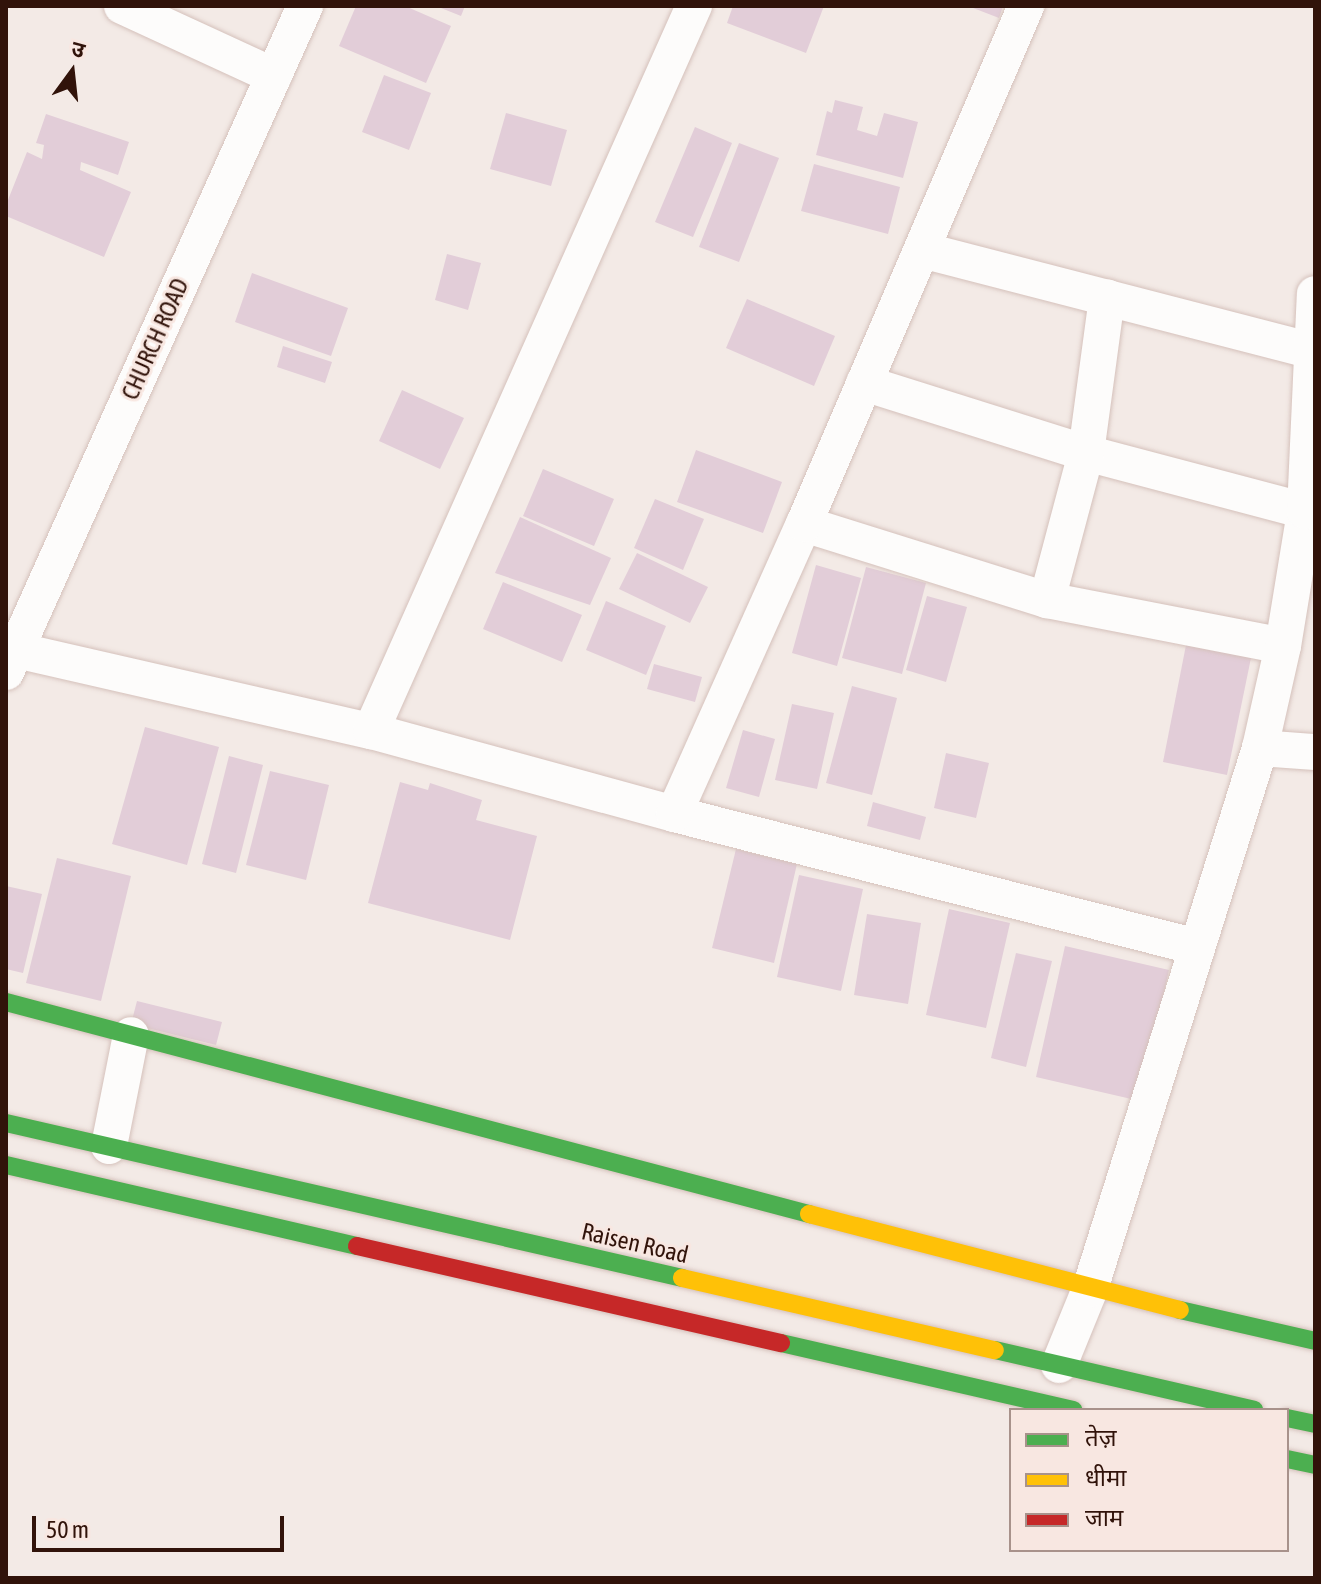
<!DOCTYPE html>
<html>
<head>
<meta charset="utf-8">
<style>
  body { margin:0 }
  #map { position:relative; width:1321px; height:1584px; overflow:hidden; background:#f3eae6; font-family:"Asap Condensed","Noto Sans Devanagari",sans-serif }
  div>[style] { position:absolute }
  [style*='--x'] { left:calc(var(--x)*1px); top:calc(var(--y)*1px); width:calc(var(--w)*1px); rotate:calc(var(--a)*1deg) }
  .building>* { inset:0; background:#e2cdd8 }
  .roads { filter:drop-shadow(0 0 2px #d5c1bb) drop-shadow(0 0 2px #d5c1bb) }
  .street>* { height:36px; margin:-18px; padding:0 18px; transform-origin:18px; border-radius:18px; background:#fdfcfb }
  .fast>* { height:18px; margin:-9px; padding:0 9px; transform-origin:9px; border-radius:9px; background:#4caf50 }
  .slow>* { height:18px; margin:-9px; padding:0 9px; transform-origin:9px; border-radius:9px; background:#ffc107 }
  .jam>* { height:18px; margin:-9px; padding:0 9px; transform-origin:9px; border-radius:9px; background:#c62828 }
  span { translate:-50% -50%; white-space:nowrap; text-align:center; line-height:1.15; -webkit-text-stroke:6px #f8e7e1; paint-order:stroke }
  .street-label { font-size:24px; color:#31130a }
  .frame { position:absolute; inset:0; border:8px solid #31130a; pointer-events:none }
  .legend { position:absolute; left:1009px; top:1408px; width:280px; height:144px; box-sizing:border-box; background:#f8e7e1; border:2px solid #a8928b; margin:0; padding:10px 14px; list-style:none; font-size:24px; color:#31130a }
  .legend li { display:flex; align-items:center; gap:16px; height:40px }
  .legend b { width:40px; border:2px solid #a8928b }
  .north { position:absolute; left:32px; top:32px; width:80px; height:80px; -webkit-text-stroke:6px #f8e7e1; paint-order:stroke; rotate:15deg; font-size:22px; font-weight:700; line-height:32px; text-align:center; color:#31130a }
  .north::after { content:''; display:block; margin:auto; width:28px; height:36px; background:#31130a; clip-path:polygon(50% 0,100% 100%,50% 72%,0 100%) }
  .scale { position:absolute; left:32px; top:1516px; width:252px; height:36px; box-sizing:border-box; border:4px solid #31130a; border-top:0; padding-left:10px; font-size:24px; line-height:28px; white-space:nowrap; color:#31130a; -webkit-text-stroke:6px #f8e7e1; paint-order:stroke }
</style>
</head>
<body>
<div id="map">
  <div class="building">
    <div style="clip-path:polygon(356px 6px,405px 6px,451px 26px,426px 83px,339px 46px)"></div>
    <div style="clip-path:polygon(436px 6px,465px 6px,461px 16px)"></div>
    <div style="clip-path:polygon(733px 6px,824px 6px,806px 53px,727px 23px)"></div>
    <div style="clip-path:polygon(968px 6px,1003px 6px,999px 18px)"></div>
    <div style="clip-path:polygon(384px 75px,431px 93px,409px 150px,362px 132px)"></div>
    <div style="clip-path:polygon(835px 100px,863px 107px,857px 130px,877px 136px,884px 113px,918px 122px,903px 178px,816px 155px,827px 111px,832px 113px)"></div>
    <div style="clip-path:polygon(506px 113px,567px 130px,551px 186px,490px 169px)"></div>
    <div style="clip-path:polygon(46px 114px,129px 142px,118px 175px,81px 162px,80px 170px,131px 192px,104px 257px,6px 216px,6px 205px,27px 152px,42px 159px,44px 145px,36px 143px)"></div>
    <div style="clip-path:polygon(695px 127px,732px 143px,693px 237px,655px 222px)"></div>
    <div style="clip-path:polygon(739px 143px,779px 158px,739px 262px,699px 247px)"></div>
    <div style="clip-path:polygon(814px 164px,900px 187px,888px 234px,801px 211px)"></div>
    <div style="clip-path:polygon(447px 254px,481px 263px,468px 310px,435px 300px)"></div>
    <div style="clip-path:polygon(252px 273px,348px 308px,331px 356px,235px 322px)"></div>
    <div style="clip-path:polygon(747px 299px,835px 336px,814px 386px,726px 348px)"></div>
    <div style="clip-path:polygon(283px 346px,332px 362px,325px 383px,277px 367px)"></div>
    <div style="clip-path:polygon(402px 390px,464px 418px,440px 469px,379px 441px)"></div>
    <div style="clip-path:polygon(696px 450px,782px 482px,763px 533px,677px 502px)"></div>
    <div style="clip-path:polygon(543px 469px,614px 499px,594px 546px,523px 516px)"></div>
    <div style="clip-path:polygon(655px 499px,704px 519px,683px 570px,634px 548px)"></div>
    <div style="clip-path:polygon(520px 517px,611px 558px,590px 605px,495px 573px)"></div>
    <div style="clip-path:polygon(637px 553px,708px 587px,690px 623px,619px 589px)"></div>
    <div style="clip-path:polygon(816px 565px,861px 578px,837px 666px,792px 653px)"></div>
    <div style="clip-path:polygon(866px 567px,926px 583px,902px 674px,842px 658px)"></div>
    <div style="clip-path:polygon(503px 582px,582px 615px,562px 662px,483px 629px)"></div>
    <div style="clip-path:polygon(927px 596px,967px 607px,946px 682px,906px 670px)"></div>
    <div style="clip-path:polygon(606px 601px,666px 626px,646px 675px,586px 650px)"></div>
    <div style="clip-path:polygon(1187px 640px,1252px 653px,1227px 775px,1163px 762px)"></div>
    <div style="clip-path:polygon(654px 664px,702px 677px,695px 702px,647px 689px)"></div>
    <div style="clip-path:polygon(852px 686px,897px 698px,872px 795px,826px 783px)"></div>
    <div style="clip-path:polygon(792px 704px,834px 713px,817px 789px,775px 780px)"></div>
    <div style="clip-path:polygon(145px 727px,219px 747px,187px 865px,112px 844px)"></div>
    <div style="clip-path:polygon(743px 730px,775px 739px,759px 797px,726px 788px)"></div>
    <div style="clip-path:polygon(946px 753px,989px 763px,976px 818px,934px 808px)"></div>
    <div style="clip-path:polygon(229px 756px,263px 765px,236px 873px,202px 864px)"></div>
    <div style="clip-path:polygon(270px 771px,329px 785px,306px 880px,246px 865px)"></div>
    <div style="clip-path:polygon(400px 782px,428px 790px,430px 783px,482px 800px,476px 820px,537px 836px,510px 940px,368px 903px)"></div>
    <div style="clip-path:polygon(873px 802px,926px 817px,920px 840px,867px 826px)"></div>
    <div style="clip-path:polygon(736px 849px,797px 864px,774px 963px,712px 948px)"></div>
    <div style="clip-path:polygon(57px 858px,131px 876px,101px 1001px,26px 983px)"></div>
    <div style="clip-path:polygon(799px 875px,863px 889px,841px 991px,777px 977px)"></div>
    <div style="clip-path:polygon(6px 886px,42px 894px,23px 973px,6px 969px)"></div>
    <div style="clip-path:polygon(949px 909px,1010px 923px,986px 1028px,926px 1015px)"></div>
    <div style="clip-path:polygon(867px 914px,921px 923px,908px 1004px,854px 995px)"></div>
    <div style="clip-path:polygon(1065px 946px,1169px 970px,1140px 1101px,1036px 1077px)"></div>
    <div style="clip-path:polygon(1016px 953px,1052px 961px,1026px 1067px,991px 1058px)"></div>
    <div style="clip-path:polygon(137px 1001px,222px 1022px,216px 1045px,131px 1024px)"></div>
  </div>
  <div class="roads">
    <div class="street">
      <div style="--x:122;--y:6;--w:167;--a:24.7"></div>
      <div style="--x:922;--y:250;--w:401;--a:14.5"></div>
      <div style="--x:864;--y:383;--w:233;--a:17.5"></div>
      <div style="--x:1086;--y:453;--w:227;--a:14.8"></div>
      <div style="--x:804;--y:524;--w:255;--a:17.4"></div>
      <div style="--x:1047;--y:600;--w:240;--a:11"></div>
      <div style="--x:1047;--y:600;--w:152;--a:-75.1"></div>
      <div style="--x:1086;--y:453;--w:157;--a:-82.3"></div>
      <div style="--x:16;--y:650;--w:364;--a:12.9"></div>
      <div style="--x:371;--y:731;--w:314;--a:15.3"></div>
      <div style="--x:674;--y:814;--w:540;--a:14.27"></div>
      <div style="--x:6;--y:672;--w:730;--a:-65.82"></div>
      <div style="--x:371;--y:731;--w:794;--a:-65.99"></div>
      <div style="--x:1260;--y:748;--w:55;--a:4.2"></div>
      <div style="--x:674;--y:814;--w:318;--a:-65.9"></div>
      <div style="--x:804;--y:524;--w:564;--a:-66.8"></div>
      <div style="--x:109;--y:1146;--w:113;--a:-78.8"></div>
      <div style="--x:1059;--y:1365;--w:82;--a:-67.8"></div>
      <div style="--x:1090;--y:1289;--w:567;--a:-72.56"></div>
      <div style="--x:1260;--y:748;--w:105;--a:-77.3"></div>
      <div style="--x:1283;--y:646;--w:137;--a:-80.7"></div>
      <div style="--x:1305;--y:511;--w:217;--a:-87.4"></div>
    </div>
    <div class="fast">
      <div style="--x:6;--y:1002;--w:831;--a:14.79"></div>
      <div style="--x:6;--y:1123;--w:694;--a:12.91"></div>
      <div style="--x:6;--y:1165;--w:360;--a:13"></div>
      <div style="--x:1180;--y:1310;--w:139;--a:12.9"></div>
      <div style="--x:781;--y:1343;--w:300;--a:12.9"></div>
      <div style="--x:995;--y:1350;--w:266;--a:13"></div>
      <div style="--x:1287;--y:1418;--w:29;--a:12"></div>
      <div style="--x:1287;--y:1459;--w:29;--a:12"></div>
    </div>
    <div class="slow">
      <div style="--x:809;--y:1214;--w:383;--a:14.5"></div>
      <div style="--x:682;--y:1278;--w:321;--a:13"></div>
    </div>
    <div class="jam">
      <div style="--x:357;--y:1246;--w:435;--a:12.9"></div>
    </div>
  </div>
  <div class="street-label">
    <span style="left:155px;top:339px;rotate:-66deg">CHURCH ROAD</span>
    <span style="left:635px;top:1243px;rotate:13deg">Raisen Road</span>
  </div>
  <div class="frame"></div>
  <ul class="legend">
  <li><b style="height:10px;background:#4caf50"></b>तेज़</li>
  <li><b style="height:10px;background:#ffc107"></b>धीमा</li>
  <li><b style="height:10px;background:#c62828"></b>जाम</li>
  </ul>
  <div class="north">उ</div>
  <div class="scale">50 m</div>
</div>
</body>
</html>
